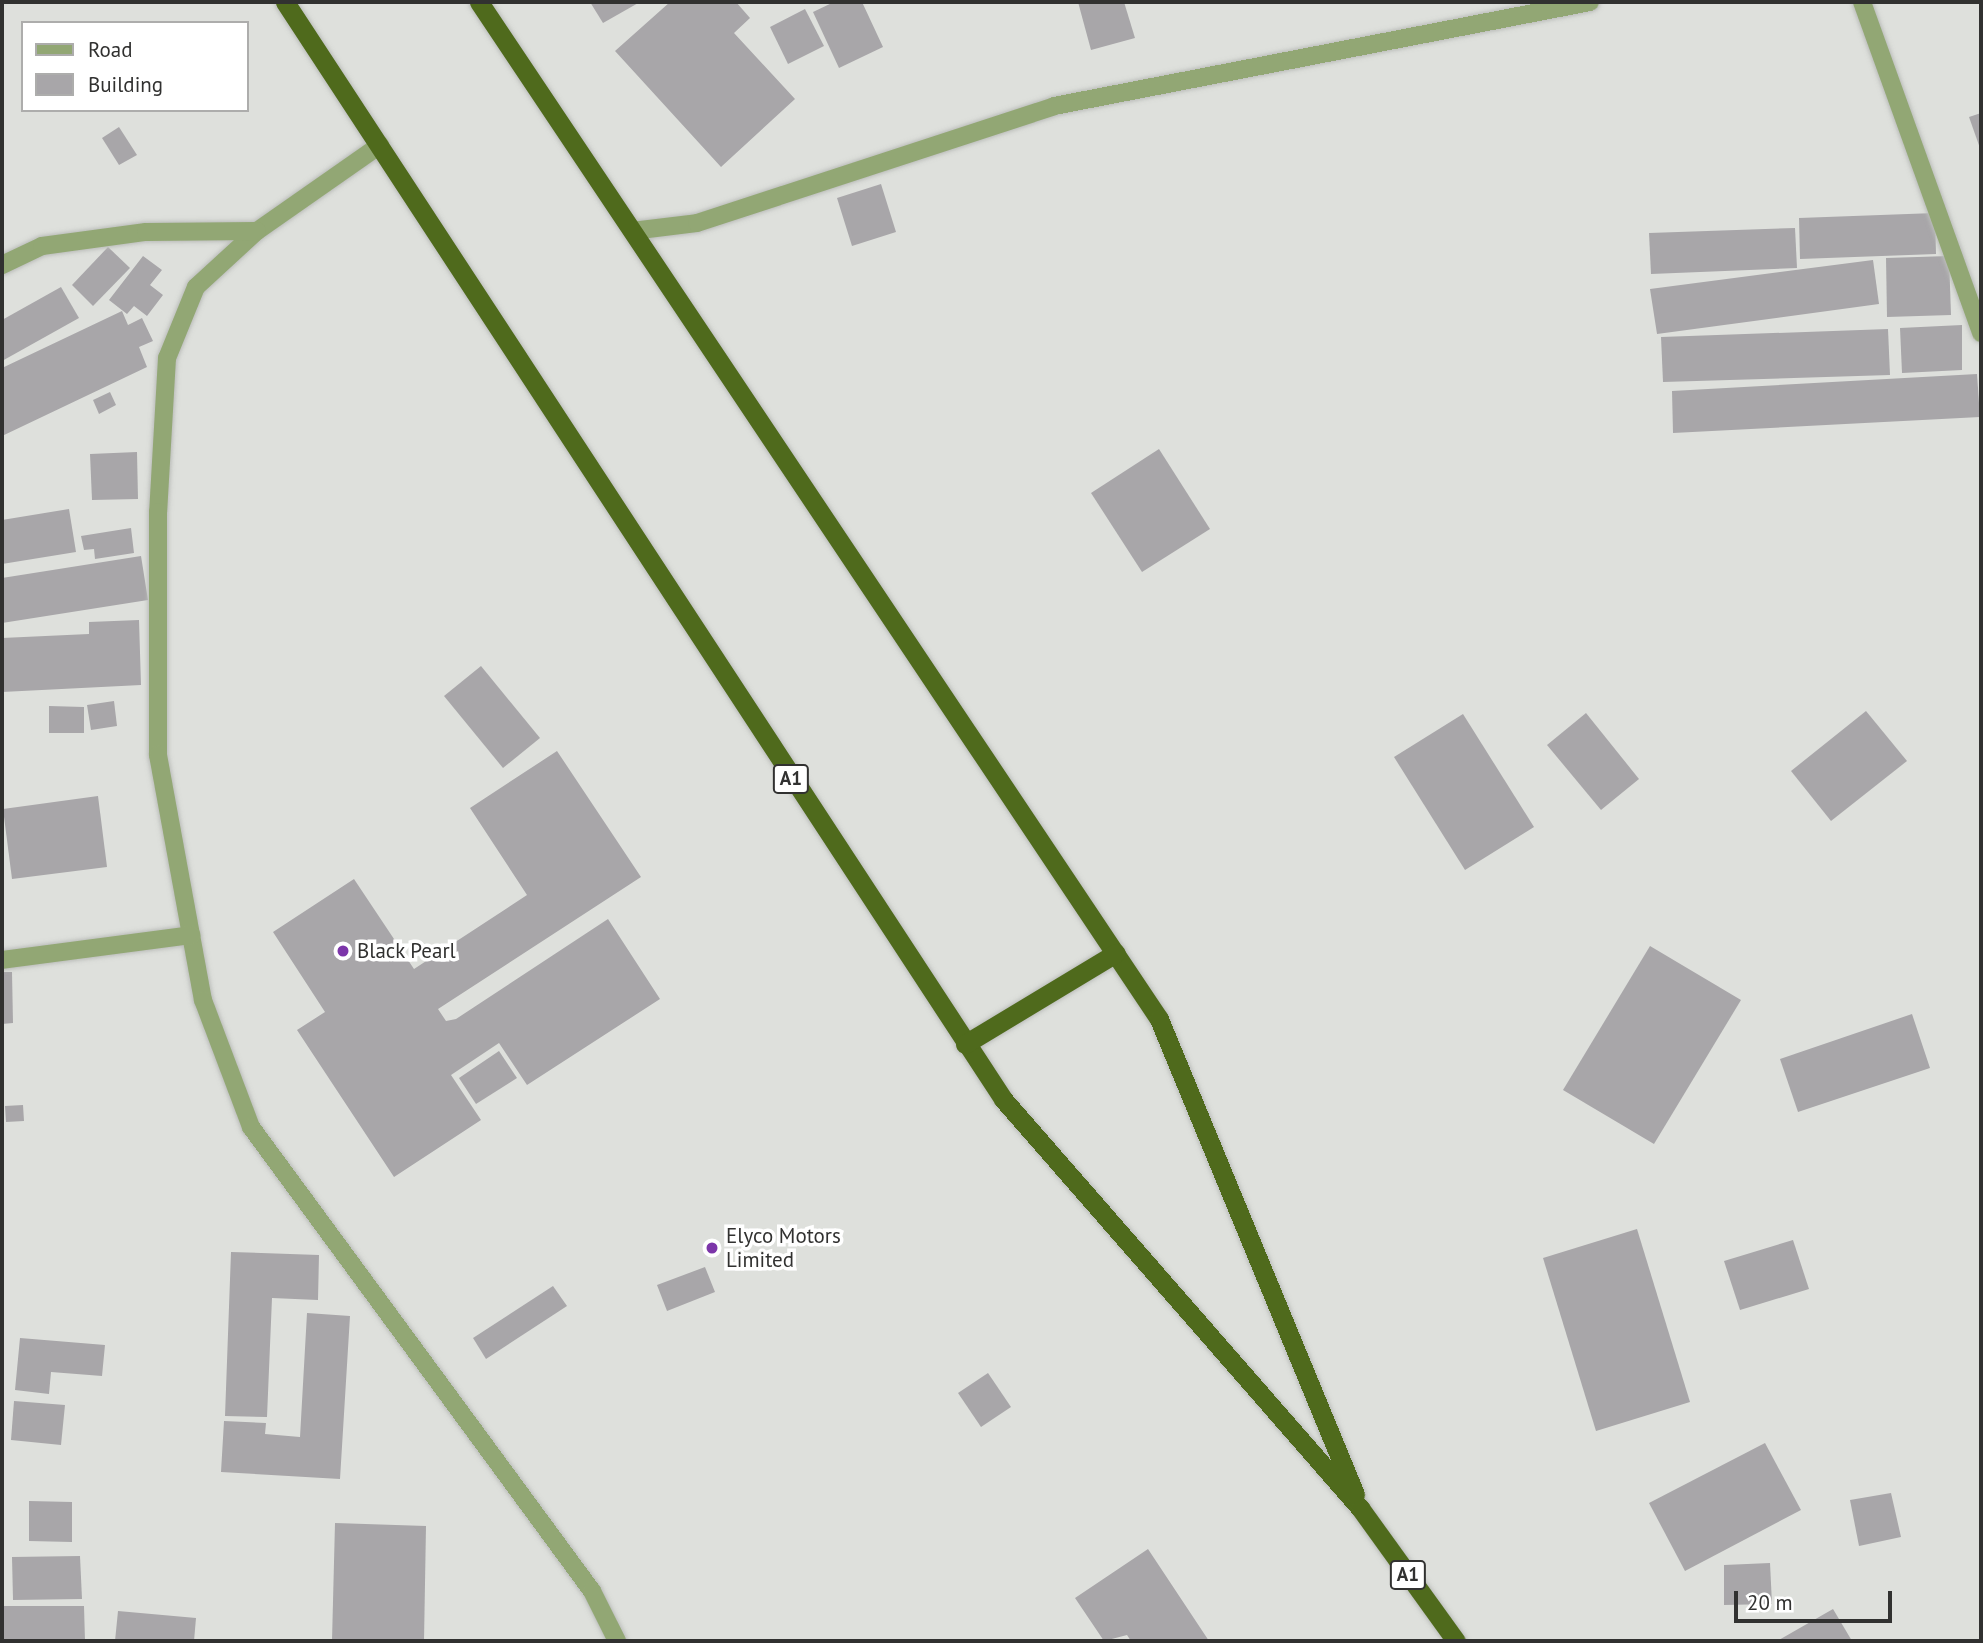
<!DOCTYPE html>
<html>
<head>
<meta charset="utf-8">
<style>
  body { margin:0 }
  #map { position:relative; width:1983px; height:1643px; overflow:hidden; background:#dee0dc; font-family:"PT Sans",sans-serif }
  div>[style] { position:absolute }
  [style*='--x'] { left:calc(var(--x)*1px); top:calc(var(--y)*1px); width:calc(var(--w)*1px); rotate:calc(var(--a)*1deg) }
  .building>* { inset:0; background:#a8a6a9 }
  .roads { filter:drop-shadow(0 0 2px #bbbdba) drop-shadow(0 0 2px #bbbdba) }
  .minor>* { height:18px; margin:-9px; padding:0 9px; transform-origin:9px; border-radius:9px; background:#92a774 }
  .trunk>* { height:19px; margin:-9.5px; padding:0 9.5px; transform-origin:9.5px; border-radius:9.5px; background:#4f6a1c }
  .dots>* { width:19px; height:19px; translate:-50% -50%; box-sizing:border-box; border:4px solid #fff; border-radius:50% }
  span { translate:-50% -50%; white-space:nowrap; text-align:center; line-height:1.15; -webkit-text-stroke:7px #fff; paint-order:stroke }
  .shield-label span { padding:2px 5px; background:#fff; border:2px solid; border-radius:5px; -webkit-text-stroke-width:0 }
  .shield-label { font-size:19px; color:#313130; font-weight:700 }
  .poi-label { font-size:21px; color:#313130 }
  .left { translate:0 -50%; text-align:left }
  .frame { position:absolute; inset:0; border:4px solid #313130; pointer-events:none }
  .legend { position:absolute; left:21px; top:21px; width:228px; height:91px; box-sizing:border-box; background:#fff; border:2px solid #adadac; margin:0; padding:9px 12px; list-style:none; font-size:21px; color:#313130 }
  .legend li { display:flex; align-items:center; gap:14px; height:35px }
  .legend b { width:35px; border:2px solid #adadac }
  .scale { position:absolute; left:1734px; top:1591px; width:158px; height:32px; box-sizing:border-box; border:4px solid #313130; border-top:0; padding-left:9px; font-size:21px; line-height:24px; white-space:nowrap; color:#313130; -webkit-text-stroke:5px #fff; paint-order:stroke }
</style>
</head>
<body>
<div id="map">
  <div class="building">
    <div style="clip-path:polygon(590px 2px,640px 2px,603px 23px)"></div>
    <div style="clip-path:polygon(670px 2px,736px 2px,750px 18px,734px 33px,795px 99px,721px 167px,615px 51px)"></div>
    <div style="clip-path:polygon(834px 2px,862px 2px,883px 47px,839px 68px,813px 12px)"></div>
    <div style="clip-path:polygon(1078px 2px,1124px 2px,1135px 38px,1091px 50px)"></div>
    <div style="clip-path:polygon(805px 9px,824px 46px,788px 64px,770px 27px)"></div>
    <div style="clip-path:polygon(1981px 113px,1981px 151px,1969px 117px)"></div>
    <div style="clip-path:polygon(119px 127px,137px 155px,119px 165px,102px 138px)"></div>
    <div style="clip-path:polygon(881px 184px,896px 232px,852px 246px,837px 198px)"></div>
    <div style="clip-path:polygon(1935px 213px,1936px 254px,1800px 259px,1799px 218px)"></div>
    <div style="clip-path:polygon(1795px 228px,1797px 268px,1651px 274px,1649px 233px)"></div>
    <div style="clip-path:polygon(108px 247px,130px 268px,93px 306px,72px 285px)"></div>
    <div style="clip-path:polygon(143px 256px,162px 270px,150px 285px,163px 295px,147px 316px,134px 306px,127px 314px,109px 300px)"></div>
    <div style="clip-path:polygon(1949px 256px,1951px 315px,1887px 317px,1886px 258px)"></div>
    <div style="clip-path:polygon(1873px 260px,1879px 304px,1657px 334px,1650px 289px)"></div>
    <div style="clip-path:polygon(61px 287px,79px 318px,2px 361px,2px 320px)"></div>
    <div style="clip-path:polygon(122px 311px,128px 325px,142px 318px,153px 341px,139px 347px,147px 367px,2px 436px,2px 368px)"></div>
    <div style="clip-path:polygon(1962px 325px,1962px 370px,1902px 373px,1900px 328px)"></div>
    <div style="clip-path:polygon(1888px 329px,1890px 375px,1663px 382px,1661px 337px)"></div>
    <div style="clip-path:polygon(1977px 374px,1980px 417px,1673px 433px,1672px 391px)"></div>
    <div style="clip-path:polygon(110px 392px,116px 405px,99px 414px,93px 400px)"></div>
    <div style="clip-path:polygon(1159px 449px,1210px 529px,1142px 572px,1091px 493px)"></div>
    <div style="clip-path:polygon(137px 452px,138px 499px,92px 500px,90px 454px)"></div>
    <div style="clip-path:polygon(69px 509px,76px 552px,2px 564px,2px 520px)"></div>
    <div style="clip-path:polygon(131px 528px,134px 553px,95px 559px,94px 549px,84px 550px,81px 536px)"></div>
    <div style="clip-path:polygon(141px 556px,148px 600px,2px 623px,2px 578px)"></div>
    <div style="clip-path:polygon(139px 620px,141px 685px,2px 692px,2px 638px,89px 634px,89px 622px)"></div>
    <div style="clip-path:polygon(481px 666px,540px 738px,503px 768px,444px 696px)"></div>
    <div style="clip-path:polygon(114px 701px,117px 726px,91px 730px,87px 705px)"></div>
    <div style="clip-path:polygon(49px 706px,84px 707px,84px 733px,49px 733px)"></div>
    <div style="clip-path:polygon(1866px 711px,1907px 761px,1831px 821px,1791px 771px)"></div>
    <div style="clip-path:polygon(1586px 713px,1639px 779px,1601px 810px,1547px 745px)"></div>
    <div style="clip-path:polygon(1463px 714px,1534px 827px,1465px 870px,1394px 757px)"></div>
    <div style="clip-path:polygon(557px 751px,641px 877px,438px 1009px,446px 1021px,456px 1019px,608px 919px,660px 999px,527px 1085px,499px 1043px,451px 1075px,481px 1120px,394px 1177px,297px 1030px,325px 1012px,273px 932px,354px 879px,414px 969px,527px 895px,470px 808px)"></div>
    <div style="clip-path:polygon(98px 796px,107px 867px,12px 879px,3px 809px)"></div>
    <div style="clip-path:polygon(1650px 946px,1741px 1000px,1654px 1144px,1563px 1090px)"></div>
    <div style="clip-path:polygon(2px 972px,12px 972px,13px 1023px,2px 1024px)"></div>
    <div style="clip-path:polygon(1912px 1014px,1930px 1068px,1798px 1112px,1780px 1059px)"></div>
    <div style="clip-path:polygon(499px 1051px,517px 1078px,476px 1104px,459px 1078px)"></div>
    <div style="clip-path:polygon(23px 1105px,24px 1121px,6px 1122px,5px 1106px)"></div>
    <div style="clip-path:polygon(1637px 1229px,1690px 1402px,1596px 1431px,1543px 1258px)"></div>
    <div style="clip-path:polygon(1793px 1240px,1809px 1289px,1740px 1310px,1724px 1261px)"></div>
    <div style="clip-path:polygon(231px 1252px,319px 1255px,318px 1300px,272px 1298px,267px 1417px,225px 1416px)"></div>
    <div style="clip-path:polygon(705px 1267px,715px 1292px,667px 1311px,657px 1285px)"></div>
    <div style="clip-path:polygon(553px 1286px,567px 1306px,486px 1359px,473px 1338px)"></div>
    <div style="clip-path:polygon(307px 1313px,350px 1316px,340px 1479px,221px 1472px,224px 1421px,266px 1423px,265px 1434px,300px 1437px)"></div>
    <div style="clip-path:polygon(20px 1338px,105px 1345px,102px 1376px,51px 1372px,49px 1394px,15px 1390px)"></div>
    <div style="clip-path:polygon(988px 1373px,1011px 1407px,981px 1427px,958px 1393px)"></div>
    <div style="clip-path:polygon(14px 1401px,65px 1405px,61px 1445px,11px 1440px)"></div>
    <div style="clip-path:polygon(1765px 1443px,1801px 1510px,1685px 1571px,1649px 1503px)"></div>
    <div style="clip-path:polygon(1891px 1493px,1901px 1537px,1859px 1546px,1850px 1500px)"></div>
    <div style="clip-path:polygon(29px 1501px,72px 1502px,72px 1542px,29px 1541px)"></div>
    <div style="clip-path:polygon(335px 1523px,426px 1526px,424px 1641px,332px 1641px)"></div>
    <div style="clip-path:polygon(1148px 1549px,1209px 1641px,1131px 1641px,1127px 1635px,1104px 1641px,1075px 1598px)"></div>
    <div style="clip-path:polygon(80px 1556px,82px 1599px,13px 1600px,12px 1557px)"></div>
    <div style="clip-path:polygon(1770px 1563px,1772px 1604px,1724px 1605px,1724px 1565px)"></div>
    <div style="clip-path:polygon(2px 1606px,84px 1606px,85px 1641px,2px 1641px)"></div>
    <div style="clip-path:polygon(1833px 1609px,1852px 1641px,1777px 1641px)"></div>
    <div style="clip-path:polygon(118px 1611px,196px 1618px,194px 1641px,115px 1641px)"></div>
  </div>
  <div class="roads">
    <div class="minor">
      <div style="--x:1862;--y:2;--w:352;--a:70.2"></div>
      <div style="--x:380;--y:145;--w:150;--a:145"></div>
      <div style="--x:257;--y:231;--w:83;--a:137.4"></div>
      <div style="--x:196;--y:287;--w:77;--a:112.2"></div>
      <div style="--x:167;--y:358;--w:154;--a:93.3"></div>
      <div style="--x:158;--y:512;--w:243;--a:90"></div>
      <div style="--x:158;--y:755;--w:249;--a:79.6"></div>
      <div style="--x:203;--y:1000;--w:136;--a:69.3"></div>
      <div style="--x:251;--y:1127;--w:576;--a:53.69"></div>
      <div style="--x:592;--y:1591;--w:56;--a:63.4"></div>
      <div style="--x:632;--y:231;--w:65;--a:-7"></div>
      <div style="--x:697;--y:223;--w:376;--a:-18.1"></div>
      <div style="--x:1054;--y:106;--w:546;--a:-10.98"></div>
      <div style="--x:2;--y:265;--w:44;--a:-25.4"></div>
      <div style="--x:42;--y:246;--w:105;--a:-7.7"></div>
      <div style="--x:146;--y:232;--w:111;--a:-0.5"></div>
      <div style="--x:2;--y:960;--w:191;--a:-7.5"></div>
    </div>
    <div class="trunk">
      <div style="--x:285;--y:2;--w:1311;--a:56.79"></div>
      <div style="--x:1003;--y:1099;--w:543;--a:48.88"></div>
      <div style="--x:1360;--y:1508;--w:164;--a:54.2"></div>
      <div style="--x:479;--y:2;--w:1223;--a:56.23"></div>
      <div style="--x:1159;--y:1019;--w:514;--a:67.58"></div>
      <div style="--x:965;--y:1044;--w:176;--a:-31.1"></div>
    </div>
  </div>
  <div class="dots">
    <div style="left:343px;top:951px;background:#7c35a9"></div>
    <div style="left:712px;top:1248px;background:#7c35a9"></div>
  </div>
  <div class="shield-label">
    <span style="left:791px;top:779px">A1</span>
    <span style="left:1408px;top:1575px">A1</span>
  </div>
  <div class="poi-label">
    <span class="left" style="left:357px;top:951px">Black Pearl</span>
    <span class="left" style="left:726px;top:1248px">Elyco Motors<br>Limited</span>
  </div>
  <div class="frame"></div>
  <ul class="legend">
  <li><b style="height:9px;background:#92a774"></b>Road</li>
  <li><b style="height:19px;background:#a8a6a9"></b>Building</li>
  </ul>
  <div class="scale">20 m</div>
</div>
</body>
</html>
